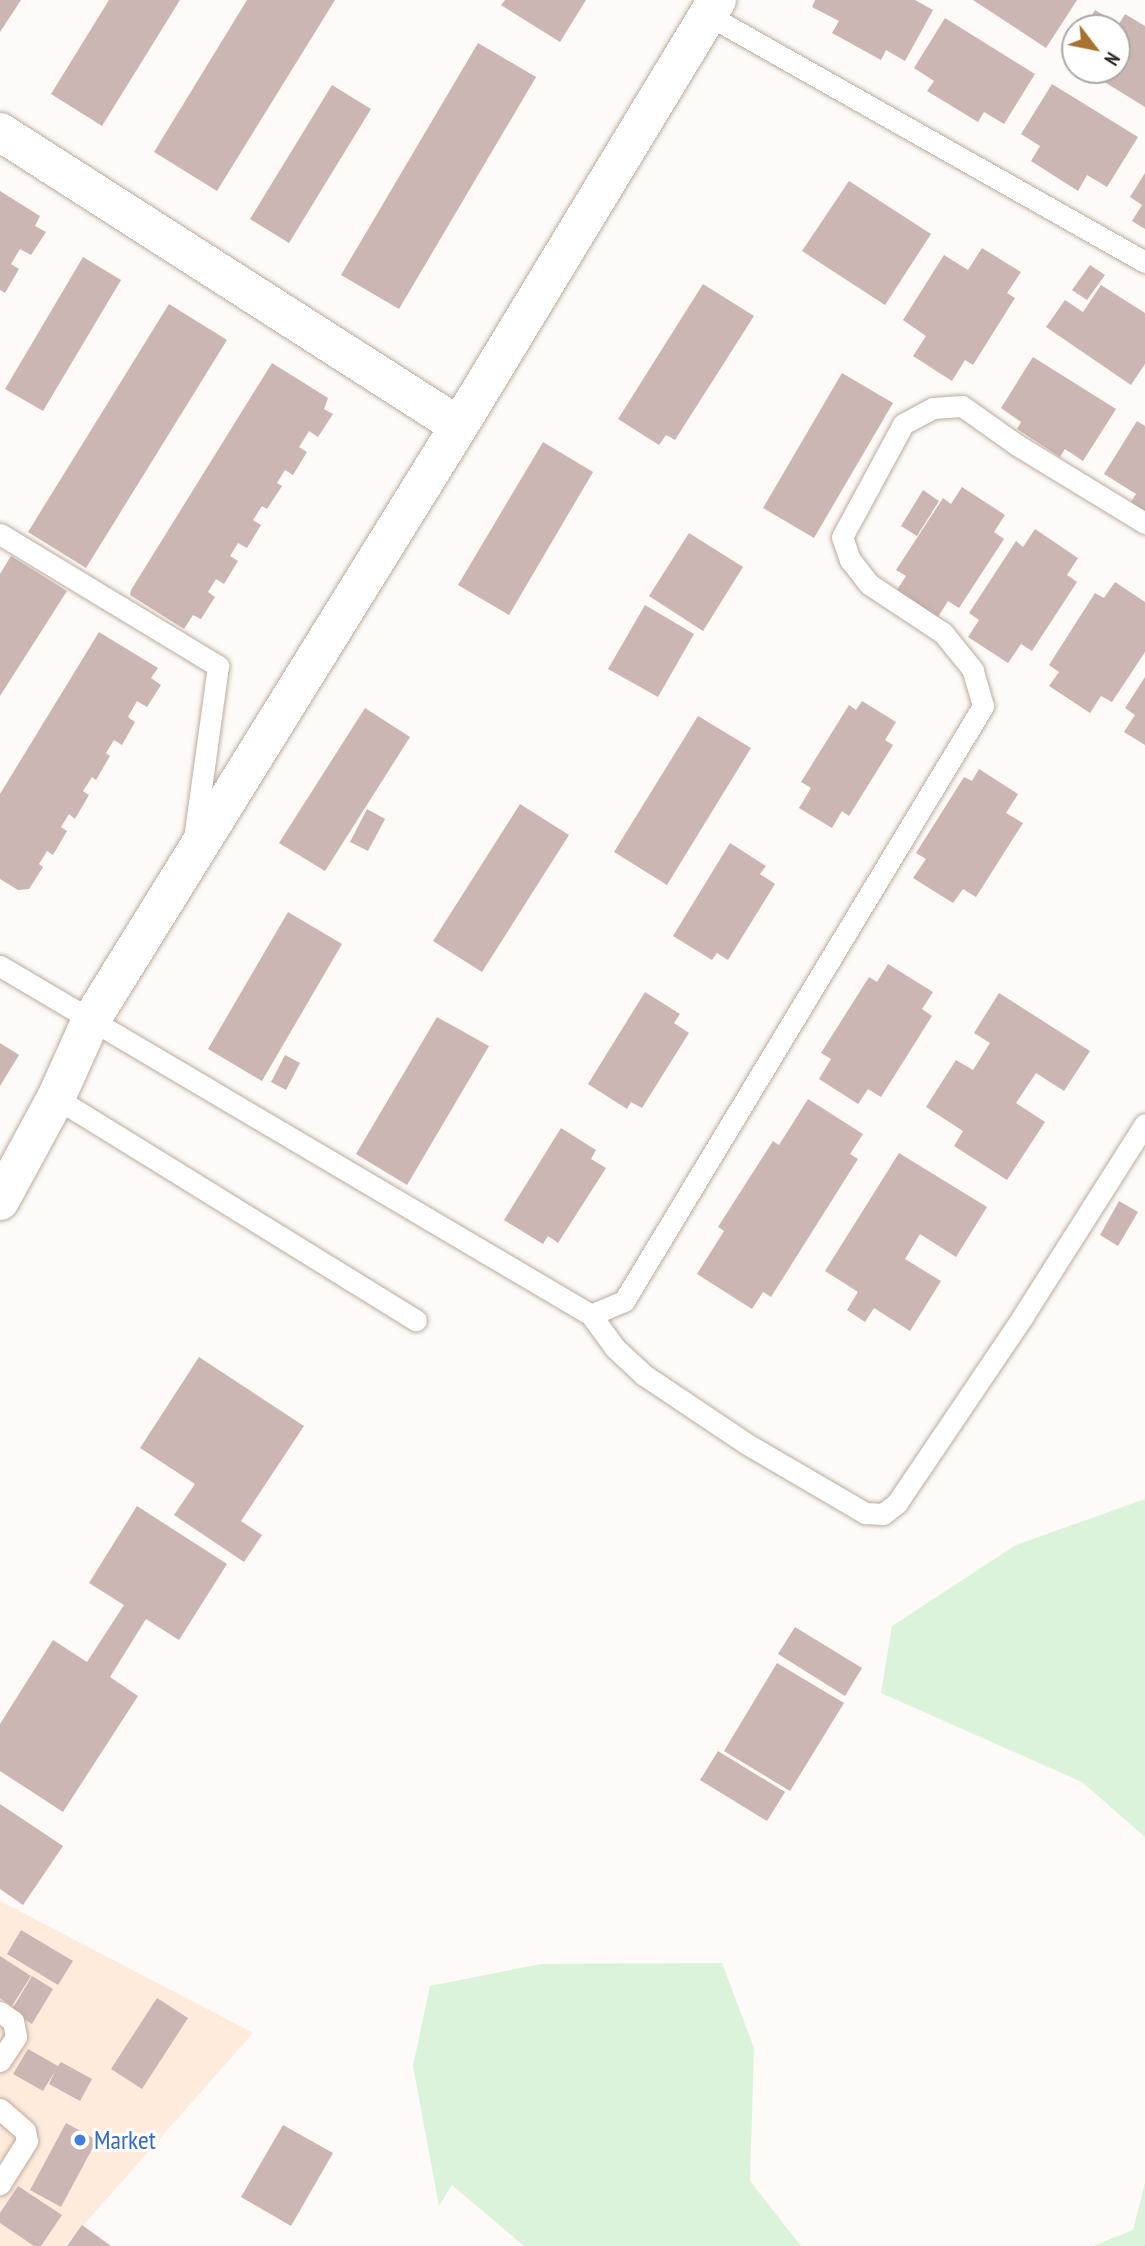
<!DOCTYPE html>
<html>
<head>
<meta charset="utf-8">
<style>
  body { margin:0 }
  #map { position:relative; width:1145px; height:2246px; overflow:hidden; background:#fdfaf7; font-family:"PT Sans Narrow",sans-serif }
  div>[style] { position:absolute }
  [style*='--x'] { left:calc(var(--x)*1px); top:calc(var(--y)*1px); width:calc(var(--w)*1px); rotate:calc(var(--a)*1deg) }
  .built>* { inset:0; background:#feebdc }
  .green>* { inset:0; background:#dbf3db }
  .building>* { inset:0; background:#ccb6b3 }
  .roads { filter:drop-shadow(0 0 2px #bbab9e) drop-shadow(0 0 2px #bbab9e) }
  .service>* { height:21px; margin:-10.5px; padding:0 10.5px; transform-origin:10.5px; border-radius:10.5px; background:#fff }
  .minor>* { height:38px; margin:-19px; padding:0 19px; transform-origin:19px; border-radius:19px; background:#fff }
  .dots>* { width:19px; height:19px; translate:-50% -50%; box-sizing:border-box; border:4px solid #fff; border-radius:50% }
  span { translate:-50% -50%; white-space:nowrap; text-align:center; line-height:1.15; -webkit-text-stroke:6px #fff; paint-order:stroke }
  .shop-label { font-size:26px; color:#366cbe }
  .left { translate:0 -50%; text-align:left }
  .north { position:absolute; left:1061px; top:14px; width:70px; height:70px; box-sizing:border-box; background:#fff; border:2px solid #aba9a7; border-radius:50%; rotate:122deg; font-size:19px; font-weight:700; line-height:28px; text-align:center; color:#2e2823 }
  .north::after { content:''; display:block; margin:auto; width:24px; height:32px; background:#aa722f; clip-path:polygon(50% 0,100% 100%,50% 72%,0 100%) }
</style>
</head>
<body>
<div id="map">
  <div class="built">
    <div style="clip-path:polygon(0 1901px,253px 2033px,65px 2246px,0 2246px)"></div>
  </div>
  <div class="green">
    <div style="clip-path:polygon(1145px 1499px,1145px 1837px,1082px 1782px,881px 1693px,892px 1626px,1016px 1545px)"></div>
    <div style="clip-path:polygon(722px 1963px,754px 2048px,750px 2181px,801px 2246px,524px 2246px,452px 2185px,439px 2206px,413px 2066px,430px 1986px,541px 1964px)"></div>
    <div style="clip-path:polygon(1145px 2183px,1145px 2246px,1093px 2246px,1133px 2230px)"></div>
  </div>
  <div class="building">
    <div style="clip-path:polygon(0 0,21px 0,0 32px)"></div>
    <div style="clip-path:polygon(109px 0,180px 0,102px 126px,51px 94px)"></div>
    <div style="clip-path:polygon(247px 0,335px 0,217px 191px,154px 152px)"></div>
    <div style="clip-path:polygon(505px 0,586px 0,560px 42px,501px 5px)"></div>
    <div style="clip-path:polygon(815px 0,915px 0,933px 10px,905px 61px,886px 50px,881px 60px,832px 33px,839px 21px,812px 7px)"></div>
    <div style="clip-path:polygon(973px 0,1077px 0,1046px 48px)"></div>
    <div style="clip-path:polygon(1095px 10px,1119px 24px,1125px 14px,1145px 26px,1145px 107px,1085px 70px,1117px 70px,1117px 28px,1084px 28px)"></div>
    <div style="clip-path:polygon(945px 18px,1035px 74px,1004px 124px,984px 112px,978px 122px,927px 91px,934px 81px,914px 68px)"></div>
    <div style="clip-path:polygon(478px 43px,536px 77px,399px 309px,341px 275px)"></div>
    <div style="clip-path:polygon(1052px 84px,1138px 137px,1107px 187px,1087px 175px,1078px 191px,1031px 161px,1040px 146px,1021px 134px)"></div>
    <div style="clip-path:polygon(332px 85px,371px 109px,289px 243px,250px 219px)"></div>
    <div style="clip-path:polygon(1145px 173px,1145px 229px,1132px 221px,1142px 205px,1130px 197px)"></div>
    <div style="clip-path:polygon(849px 181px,931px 234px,885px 305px,802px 251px)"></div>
    <div style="clip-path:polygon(0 191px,40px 216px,35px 226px,46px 232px,31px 255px,20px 249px,11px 264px,19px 269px,5px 293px,0 290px)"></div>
    <div style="clip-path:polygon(982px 248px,1021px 272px,1007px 293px,1015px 298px,973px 365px,965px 360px,952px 381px,913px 356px,926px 336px,903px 320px,944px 255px,968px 270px)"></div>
    <div style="clip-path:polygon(83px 257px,121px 280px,43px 411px,5px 389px)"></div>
    <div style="clip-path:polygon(1090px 265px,1105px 275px,1087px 300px,1072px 290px)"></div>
    <div style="clip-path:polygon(703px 284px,754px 316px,675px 440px,666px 435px,659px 445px,618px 419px)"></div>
    <div style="clip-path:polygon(1101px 285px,1145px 313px,1145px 364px,1131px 385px,1046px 327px,1065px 300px,1083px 312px)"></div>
    <div style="clip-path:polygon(169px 304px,227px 340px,86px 568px,28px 532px)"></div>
    <div style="clip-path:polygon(1033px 357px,1116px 409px,1083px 461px,1065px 449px,1060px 457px,1017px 429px,1021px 422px,1001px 408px)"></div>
    <div style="clip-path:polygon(272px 363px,328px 398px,324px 409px,333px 414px,318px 437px,309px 431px,299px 447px,307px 452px,293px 475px,285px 470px,277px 483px,282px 486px,267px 509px,262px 506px,253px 520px,261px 525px,247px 548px,238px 543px,230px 556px,238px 561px,224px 584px,216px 579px,208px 592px,215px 597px,201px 619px,193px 615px,184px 629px,130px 595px,131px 590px)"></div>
    <div style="clip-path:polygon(842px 373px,893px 403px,814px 538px,763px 508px)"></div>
    <div style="clip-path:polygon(1137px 421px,1145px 426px,1145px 519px,1127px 508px,1136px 494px,1104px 474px)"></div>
    <div style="clip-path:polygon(543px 442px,593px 472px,509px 615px,458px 585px)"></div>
    <div style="clip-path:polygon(962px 487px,1005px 515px,994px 532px,1004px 539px,959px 608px,948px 601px,936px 620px,895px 593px,906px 576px,896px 570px,943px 498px,951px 504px)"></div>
    <div style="clip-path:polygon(923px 490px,939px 501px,917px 536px,901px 526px)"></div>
    <div style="clip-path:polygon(1035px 529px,1078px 558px,1067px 575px,1077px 582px,1032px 651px,1021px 644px,1008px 663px,968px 637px,979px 620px,969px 613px,1016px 541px,1023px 547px)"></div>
    <div style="clip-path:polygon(689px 533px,743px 567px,703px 631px,649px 596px)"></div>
    <div style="clip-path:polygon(11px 556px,67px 591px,0 696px,0 574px)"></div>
    <div style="clip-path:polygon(1115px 582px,1145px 602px,1145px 652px,1112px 702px,1101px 696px,1090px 713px,1049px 686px,1059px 672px,1049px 665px,1095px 593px,1104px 598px)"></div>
    <div style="clip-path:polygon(645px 605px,694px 634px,658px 697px,608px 669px)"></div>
    <div style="clip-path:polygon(99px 632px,158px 668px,151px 678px,161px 685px,147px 707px,137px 701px,128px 717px,135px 722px,122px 745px,114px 740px,106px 753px,110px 756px,96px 780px,92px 777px,83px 791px,89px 795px,75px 819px,69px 814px,61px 827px,67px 831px,53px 855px,47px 851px,39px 864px,43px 867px,29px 889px,18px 890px,0 879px,0 794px)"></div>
    <div style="clip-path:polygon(1145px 677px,1145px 745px,1124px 732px,1135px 715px,1125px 708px)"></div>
    <div style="clip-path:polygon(862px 701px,896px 722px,885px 740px,893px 745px,849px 816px,842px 811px,832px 828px,799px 808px,811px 788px,801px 782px,849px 705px,856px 710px)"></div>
    <div style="clip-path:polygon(365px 708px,410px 737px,325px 871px,279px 843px)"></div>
    <div style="clip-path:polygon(698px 716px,751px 748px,667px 885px,614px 852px)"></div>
    <div style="clip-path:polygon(979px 769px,1018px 794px,1006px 813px,1023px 823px,976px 897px,963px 889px,953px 903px,913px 878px,926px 859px,916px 853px,964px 777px,972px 781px)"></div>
    <div style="clip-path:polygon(520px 804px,569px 835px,482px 972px,433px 941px)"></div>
    <div style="clip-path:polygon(367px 809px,385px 819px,368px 851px,350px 842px)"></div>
    <div style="clip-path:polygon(730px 843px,766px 866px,760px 874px,775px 884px,728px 960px,717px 953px,712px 960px,673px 936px)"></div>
    <div style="clip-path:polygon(288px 912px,342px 944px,262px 1081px,208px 1049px)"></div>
    <div style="clip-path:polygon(888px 964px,933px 992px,922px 1009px,932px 1016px,881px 1097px,868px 1089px,858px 1104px,819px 1079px,831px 1059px,821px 1053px,869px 977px,877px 982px)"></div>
    <div style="clip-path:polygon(645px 992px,680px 1014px,674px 1023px,689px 1033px,642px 1108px,631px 1102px,627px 1109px,588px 1084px)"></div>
    <div style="clip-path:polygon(999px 993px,1090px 1051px,1064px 1091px,1036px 1073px,1016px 1103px,1045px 1122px,1007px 1180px,954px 1146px,963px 1131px,926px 1107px,956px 1060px,973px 1070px,990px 1043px,974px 1033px)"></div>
    <div style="clip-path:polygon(437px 1017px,489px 1046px,407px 1185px,356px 1154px)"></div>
    <div style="clip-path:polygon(0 1043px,19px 1055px,0 1086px)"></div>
    <div style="clip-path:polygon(285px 1055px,300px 1063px,286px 1090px,271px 1082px)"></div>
    <div style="clip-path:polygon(808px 1099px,863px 1134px,850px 1154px,858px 1159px,771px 1297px,763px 1292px,752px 1309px,697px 1274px,724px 1231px,718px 1227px,773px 1141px,779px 1145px)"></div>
    <div style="clip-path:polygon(561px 1128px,596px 1150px,591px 1159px,606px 1168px,558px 1243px,548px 1236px,543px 1244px,504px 1220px)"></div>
    <div style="clip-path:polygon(899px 1153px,987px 1207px,956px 1257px,920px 1234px,905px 1259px,941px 1281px,910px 1331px,874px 1308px,865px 1322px,847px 1310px,858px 1292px,825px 1271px)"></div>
    <div style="clip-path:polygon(1119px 1201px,1138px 1212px,1118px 1246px,1100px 1235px)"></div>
    <div style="clip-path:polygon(199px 1357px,304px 1426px,241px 1521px,262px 1535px,244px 1562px,174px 1515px,195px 1484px,140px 1448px)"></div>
    <div style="clip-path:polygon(137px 1506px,227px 1564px,179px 1640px,146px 1619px,110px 1677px,138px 1696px,63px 1812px,0 1771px,0 1724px,53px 1640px,87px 1662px,124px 1605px,89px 1583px)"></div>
    <div style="clip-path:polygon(795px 1627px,862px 1668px,845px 1696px,778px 1654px)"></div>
    <div style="clip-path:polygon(777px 1663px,844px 1703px,790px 1791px,724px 1751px)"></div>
    <div style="clip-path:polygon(718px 1751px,785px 1792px,767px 1821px,700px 1780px)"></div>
    <div style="clip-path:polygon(0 1804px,63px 1846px,23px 1905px,0 1889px)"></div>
    <div style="clip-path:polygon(21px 1930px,73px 1961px,58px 1985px,7px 1954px)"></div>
    <div style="clip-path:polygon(0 1956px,31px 1976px,12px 2006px,0 1998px)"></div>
    <div style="clip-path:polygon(32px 1976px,53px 1989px,32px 2024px,11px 2011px)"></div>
    <div style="clip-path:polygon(157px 1998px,188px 2018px,142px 2089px,111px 2069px)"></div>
    <div style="clip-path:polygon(28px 2049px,58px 2066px,61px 2062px,92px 2079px,80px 2101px,49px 2084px,55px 2071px,43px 2091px,13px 2074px)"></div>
    <div style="clip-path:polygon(66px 2123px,97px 2140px,61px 2207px,30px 2190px)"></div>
    <div style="clip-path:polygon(283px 2125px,333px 2153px,291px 2226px,241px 2197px)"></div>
    <div style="clip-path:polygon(18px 2186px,62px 2215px,41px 2246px,34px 2246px,0 2223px,0 2213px)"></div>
    <div style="clip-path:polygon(82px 2225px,111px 2246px,67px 2246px)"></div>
  </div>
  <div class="roads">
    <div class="service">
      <div style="--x:708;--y:15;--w:502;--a:29.48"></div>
      <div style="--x:0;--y:534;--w:255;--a:31.2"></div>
      <div style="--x:218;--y:666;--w:174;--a:97.9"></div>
      <div style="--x:0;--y:966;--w:686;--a:30.56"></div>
      <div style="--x:591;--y:1315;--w:36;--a:-23"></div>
      <div style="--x:624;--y:1301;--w:695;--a:-58.89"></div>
      <div style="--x:983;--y:706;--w:37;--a:-106"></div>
      <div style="--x:973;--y:670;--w:48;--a:-129"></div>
      <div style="--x:943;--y:633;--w:89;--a:-146.5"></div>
      <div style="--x:869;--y:584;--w:31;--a:-128"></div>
      <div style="--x:850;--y:560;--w:24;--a:-109"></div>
      <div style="--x:842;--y:537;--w:128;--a:-61.6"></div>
      <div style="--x:903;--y:424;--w:34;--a:-28"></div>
      <div style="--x:933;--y:408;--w:29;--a:-4"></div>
      <div style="--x:962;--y:406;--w:67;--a:35.3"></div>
      <div style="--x:1017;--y:445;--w:150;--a:31.4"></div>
      <div style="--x:56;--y:1098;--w:423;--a:31.7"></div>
      <div style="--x:591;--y:1315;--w:41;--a:54"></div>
      <div style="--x:615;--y:1348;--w:40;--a:43"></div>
      <div style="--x:644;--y:1375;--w:124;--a:33.8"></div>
      <div style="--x:747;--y:1444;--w:137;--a:30.3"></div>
      <div style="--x:865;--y:1513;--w:18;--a:3"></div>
      <div style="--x:883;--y:1514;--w:18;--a:-38"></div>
      <div style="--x:897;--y:1503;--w:225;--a:-56"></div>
      <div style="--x:1023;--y:1316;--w:227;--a:-57.6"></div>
      <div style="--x:0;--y:2012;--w:16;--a:35"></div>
      <div style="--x:13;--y:2021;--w:16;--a:79"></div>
      <div style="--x:16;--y:2037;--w:29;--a:124"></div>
      <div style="--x:0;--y:2109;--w:33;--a:41"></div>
      <div style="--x:25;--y:2131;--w:10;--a:79"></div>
      <div style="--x:27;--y:2141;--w:51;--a:122.1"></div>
    </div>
    <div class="minor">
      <div style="--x:0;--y:132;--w:545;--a:32.64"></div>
      <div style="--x:0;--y:1201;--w:117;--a:-61.5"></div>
      <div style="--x:56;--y:1098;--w:83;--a:-65.9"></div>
      <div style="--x:90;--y:1022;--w:701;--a:-58.24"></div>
      <div style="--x:459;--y:426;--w:498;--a:-58.8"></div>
    </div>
  </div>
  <div class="dots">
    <div style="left:80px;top:2140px;background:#3f7fe0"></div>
  </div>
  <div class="shop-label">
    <span class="left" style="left:94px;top:2140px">Market</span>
  </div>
  <div class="north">N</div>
</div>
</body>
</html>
